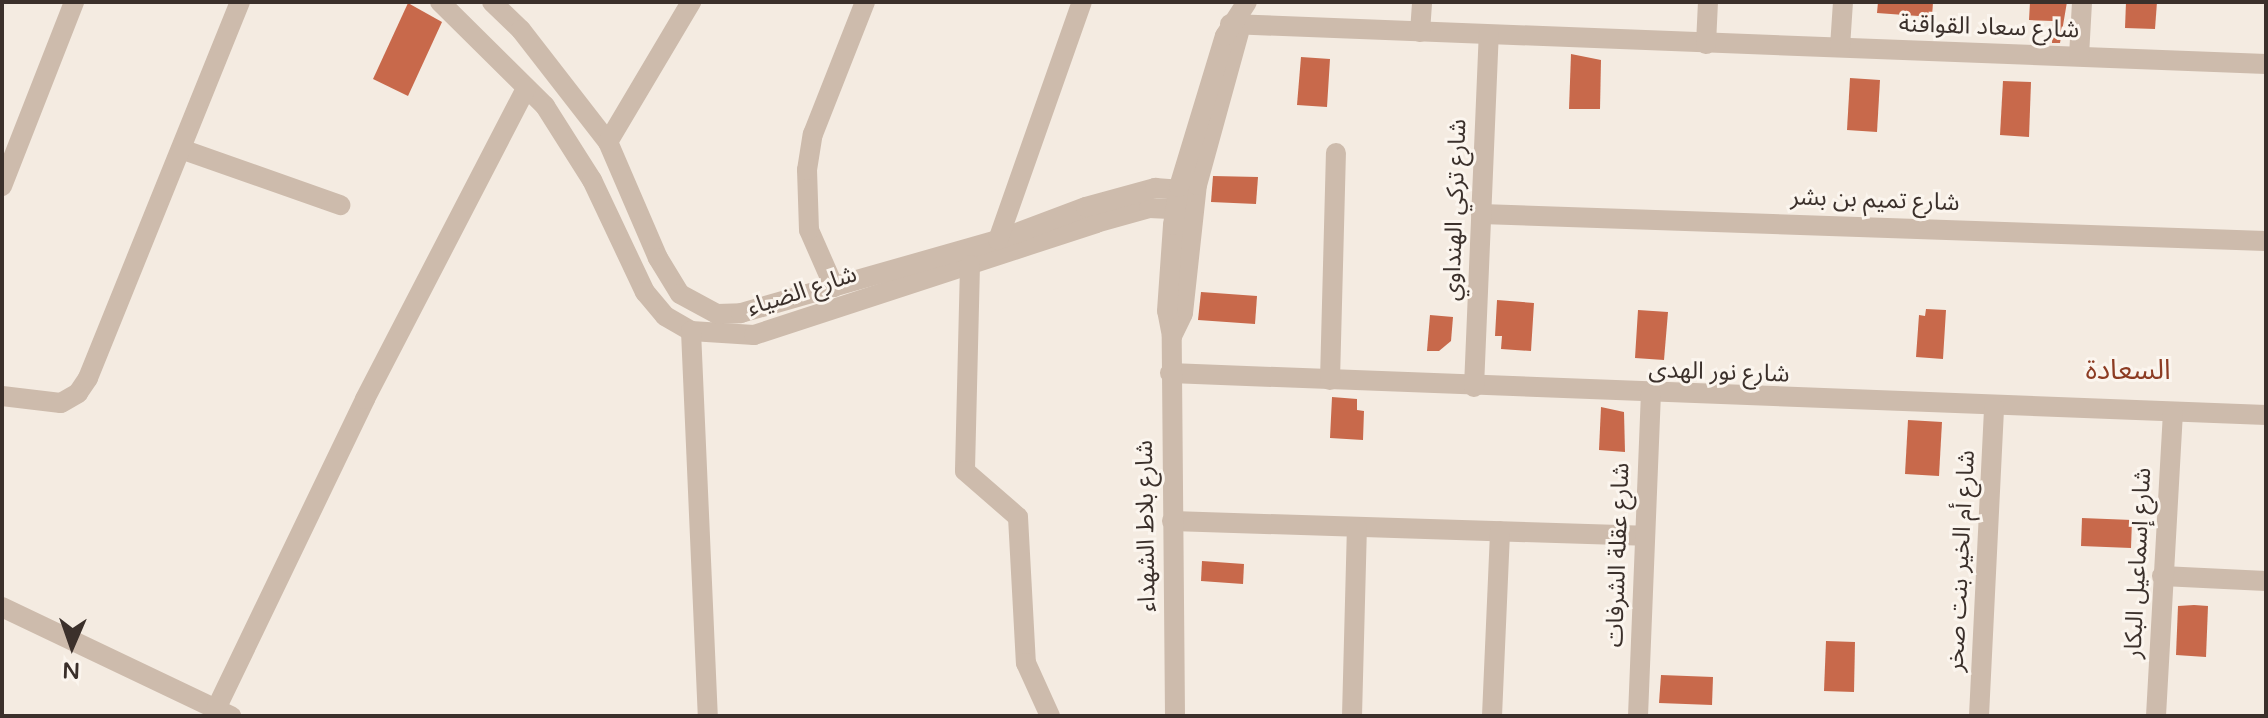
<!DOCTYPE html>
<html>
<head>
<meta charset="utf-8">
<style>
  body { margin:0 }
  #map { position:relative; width:2268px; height:718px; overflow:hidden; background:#f4ebe1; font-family:"Varela Round","Noto Sans Arabic",sans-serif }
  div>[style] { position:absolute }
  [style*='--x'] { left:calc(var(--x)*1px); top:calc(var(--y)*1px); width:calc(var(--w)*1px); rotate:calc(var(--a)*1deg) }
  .building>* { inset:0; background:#c8694b }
  .minor>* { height:20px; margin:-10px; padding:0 10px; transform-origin:10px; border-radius:10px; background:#cdbbac }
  span { translate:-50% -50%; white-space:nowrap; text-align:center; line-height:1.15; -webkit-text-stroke:6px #fbf5ee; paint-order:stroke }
  .street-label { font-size:24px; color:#3b302b }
  .quarter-label { font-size:28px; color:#8c3b22 }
  .frame { position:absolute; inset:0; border:4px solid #3b302b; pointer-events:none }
  .north { position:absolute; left:32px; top:606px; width:80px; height:80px; -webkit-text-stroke:6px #fbf5ee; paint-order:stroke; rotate:182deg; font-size:22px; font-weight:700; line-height:32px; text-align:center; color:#3b302b }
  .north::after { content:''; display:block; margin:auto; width:28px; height:36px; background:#3b302b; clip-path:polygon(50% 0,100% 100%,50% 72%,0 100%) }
</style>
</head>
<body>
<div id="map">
  <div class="building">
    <div style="clip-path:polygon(1878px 2px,1933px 2px,1932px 17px,1877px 13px)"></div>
    <div style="clip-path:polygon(2030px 2px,2067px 2px,2060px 43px,2052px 43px,2053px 21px,2029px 20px)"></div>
    <div style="clip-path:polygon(2126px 2px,2157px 2px,2155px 29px,2125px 28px)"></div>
    <div style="clip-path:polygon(408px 3px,442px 22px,408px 96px,373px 79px)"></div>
    <div style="clip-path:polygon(1571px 54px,1601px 60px,1600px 109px,1569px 109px)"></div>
    <div style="clip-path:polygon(1301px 57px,1330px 59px,1327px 107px,1297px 105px)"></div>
    <div style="clip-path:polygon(1850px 78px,1880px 80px,1877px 132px,1847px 130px)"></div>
    <div style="clip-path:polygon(2003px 81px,2031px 82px,2029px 137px,2000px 135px)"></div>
    <div style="clip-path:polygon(1213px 176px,1258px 177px,1256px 204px,1211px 202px)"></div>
    <div style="clip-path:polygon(1201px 292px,1257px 296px,1255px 324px,1198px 320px)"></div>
    <div style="clip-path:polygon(1497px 300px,1534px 303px,1531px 351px,1501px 349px,1502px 336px,1495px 336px)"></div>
    <div style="clip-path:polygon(1926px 309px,1946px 310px,1943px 359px,1916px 357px,1919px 315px,1925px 316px)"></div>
    <div style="clip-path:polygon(1638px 310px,1668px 312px,1664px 360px,1635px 358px)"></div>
    <div style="clip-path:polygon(1430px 315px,1453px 317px,1451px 341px,1439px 351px,1427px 351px)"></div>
    <div style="clip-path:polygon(1332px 397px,1357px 399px,1357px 410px,1364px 411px,1363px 440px,1330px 438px)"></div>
    <div style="clip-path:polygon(1601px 407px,1624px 412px,1625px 452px,1599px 450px)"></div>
    <div style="clip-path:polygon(1908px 420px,1942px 422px,1939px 476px,1905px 474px)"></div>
    <div style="clip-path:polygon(2082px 518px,2132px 520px,2131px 548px,2081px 546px)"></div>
    <div style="clip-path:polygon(1202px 561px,1244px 564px,1243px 584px,1201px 581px)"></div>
    <div style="clip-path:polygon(2194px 605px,2208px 606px,2206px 657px,2176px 655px,2178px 606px)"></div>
    <div style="clip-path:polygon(1826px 641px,1855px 642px,1854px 692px,1824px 691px)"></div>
    <div style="clip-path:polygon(1661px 675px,1713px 677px,1712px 705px,1659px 703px)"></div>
  </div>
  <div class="minor">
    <div style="--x:440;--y:2;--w:148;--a:44.7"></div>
    <div style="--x:545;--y:106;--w:88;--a:57.6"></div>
    <div style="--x:592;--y:180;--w:124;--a:64.7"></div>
    <div style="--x:645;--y:292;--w:31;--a:50"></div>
    <div style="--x:665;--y:316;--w:30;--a:30"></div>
    <div style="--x:691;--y:331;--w:63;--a:3.6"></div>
    <div style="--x:754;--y:335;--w:360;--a:-18.1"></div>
    <div style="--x:1096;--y:223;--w:55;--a:-15.8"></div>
    <div style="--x:1149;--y:208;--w:43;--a:2.7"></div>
    <div style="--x:492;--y:2;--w:40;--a:44"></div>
    <div style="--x:521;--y:30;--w:142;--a:52.2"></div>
    <div style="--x:608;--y:142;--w:126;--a:66.7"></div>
    <div style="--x:658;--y:258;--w:42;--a:58.6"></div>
    <div style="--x:680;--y:294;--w:42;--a:28.4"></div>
    <div style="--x:717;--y:314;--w:24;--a:-2"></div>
    <div style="--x:741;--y:313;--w:267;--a:-15.9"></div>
    <div style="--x:998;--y:240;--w:94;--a:-20.6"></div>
    <div style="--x:1086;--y:207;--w:72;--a:-15.4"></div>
    <div style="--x:1155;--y:188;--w:41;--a:4.2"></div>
    <div style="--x:1230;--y:24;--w:1037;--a:2.21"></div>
    <div style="--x:1420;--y:32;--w:30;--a:-86"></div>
    <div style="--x:1706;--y:44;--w:42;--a:-87.3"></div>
    <div style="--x:1840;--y:47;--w:45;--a:-86.2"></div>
    <div style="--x:2079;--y:56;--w:54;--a:-86.8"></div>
    <div style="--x:608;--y:142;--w:163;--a:-59.3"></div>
    <div style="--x:181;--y:149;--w:169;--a:19.4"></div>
    <div style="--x:2;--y:186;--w:198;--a:-68.6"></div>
    <div style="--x:1481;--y:214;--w:785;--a:1.97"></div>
    <div style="--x:998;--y:240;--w:252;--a:-70.6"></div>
    <div style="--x:970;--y:265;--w:206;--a:91.4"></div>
    <div style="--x:965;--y:471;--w:70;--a:41"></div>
    <div style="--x:1018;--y:517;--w:146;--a:86.9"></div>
    <div style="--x:1026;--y:663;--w:58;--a:65.6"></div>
    <div style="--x:834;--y:287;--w:62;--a:-113.7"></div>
    <div style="--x:809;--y:230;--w:60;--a:-91.9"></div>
    <div style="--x:807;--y:170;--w:36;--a:-81"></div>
    <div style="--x:813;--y:134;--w:142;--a:-68.5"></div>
    <div style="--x:691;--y:331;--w:385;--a:87.5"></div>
    <div style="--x:1172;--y:336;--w:25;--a:-64"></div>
    <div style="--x:1183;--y:313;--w:129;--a:-83.8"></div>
    <div style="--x:1197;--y:185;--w:158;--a:-74.6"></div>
    <div style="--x:1170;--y:373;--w:1097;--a:2.19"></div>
    <div style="--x:1330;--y:380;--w:227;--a:-88.5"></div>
    <div style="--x:1474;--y:387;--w:352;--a:-87.6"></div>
    <div style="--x:2;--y:396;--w:59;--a:6.8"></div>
    <div style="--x:61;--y:403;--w:20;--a:-30"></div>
    <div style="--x:78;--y:393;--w:18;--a:-56"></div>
    <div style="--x:88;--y:378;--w:406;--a:-68"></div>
    <div style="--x:1172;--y:521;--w:472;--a:1.8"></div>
    <div style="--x:2162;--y:576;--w:104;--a:2.8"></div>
    <div style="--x:2;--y:607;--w:254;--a:25.5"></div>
    <div style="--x:216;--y:709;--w:344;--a:-64.3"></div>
    <div style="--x:365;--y:399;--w:350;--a:-62.6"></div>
    <div style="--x:1175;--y:716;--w:380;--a:-90.5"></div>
    <div style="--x:1172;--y:336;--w:25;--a:-101"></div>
    <div style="--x:1167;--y:311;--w:86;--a:-86"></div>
    <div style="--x:1173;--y:225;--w:38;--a:-81"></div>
    <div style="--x:1179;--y:187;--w:158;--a:-73.1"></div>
    <div style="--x:1225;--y:36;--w:40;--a:-57.1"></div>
    <div style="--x:1352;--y:716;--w:188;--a:-88.5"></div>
    <div style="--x:1492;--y:716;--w:185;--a:-87.5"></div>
    <div style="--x:1638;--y:716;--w:321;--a:-87.7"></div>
    <div style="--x:1979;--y:716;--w:308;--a:-87.2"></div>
    <div style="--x:2156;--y:716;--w:303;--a:-86.8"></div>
  </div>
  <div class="street-label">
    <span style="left:1989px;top:27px;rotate:2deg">شارع سعاد القواقنة</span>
    <span style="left:1875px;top:200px;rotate:2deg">شارع تميم بن بشر</span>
    <span style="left:1455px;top:210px;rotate:-88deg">شارع تركي الهنداوي</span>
    <span style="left:802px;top:291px;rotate:-18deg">شارع الضياء</span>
    <span style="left:1719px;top:372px;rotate:2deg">شارع نور الهدى</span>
    <span style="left:1146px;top:526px;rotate:-91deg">شارع بلاط الشهداء</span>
    <span style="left:1618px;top:555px;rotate:-88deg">شارع عقلة الشرفات</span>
    <span style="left:1961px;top:561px;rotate:-87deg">شارع أم الخير بنت صخر</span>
    <span style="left:2138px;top:563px;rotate:-87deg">شارع إسماعيل البكار</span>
  </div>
  <div class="quarter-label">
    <span style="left:2128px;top:370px">السعادة</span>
  </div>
  <div class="frame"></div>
  <div class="north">N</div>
</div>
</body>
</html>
